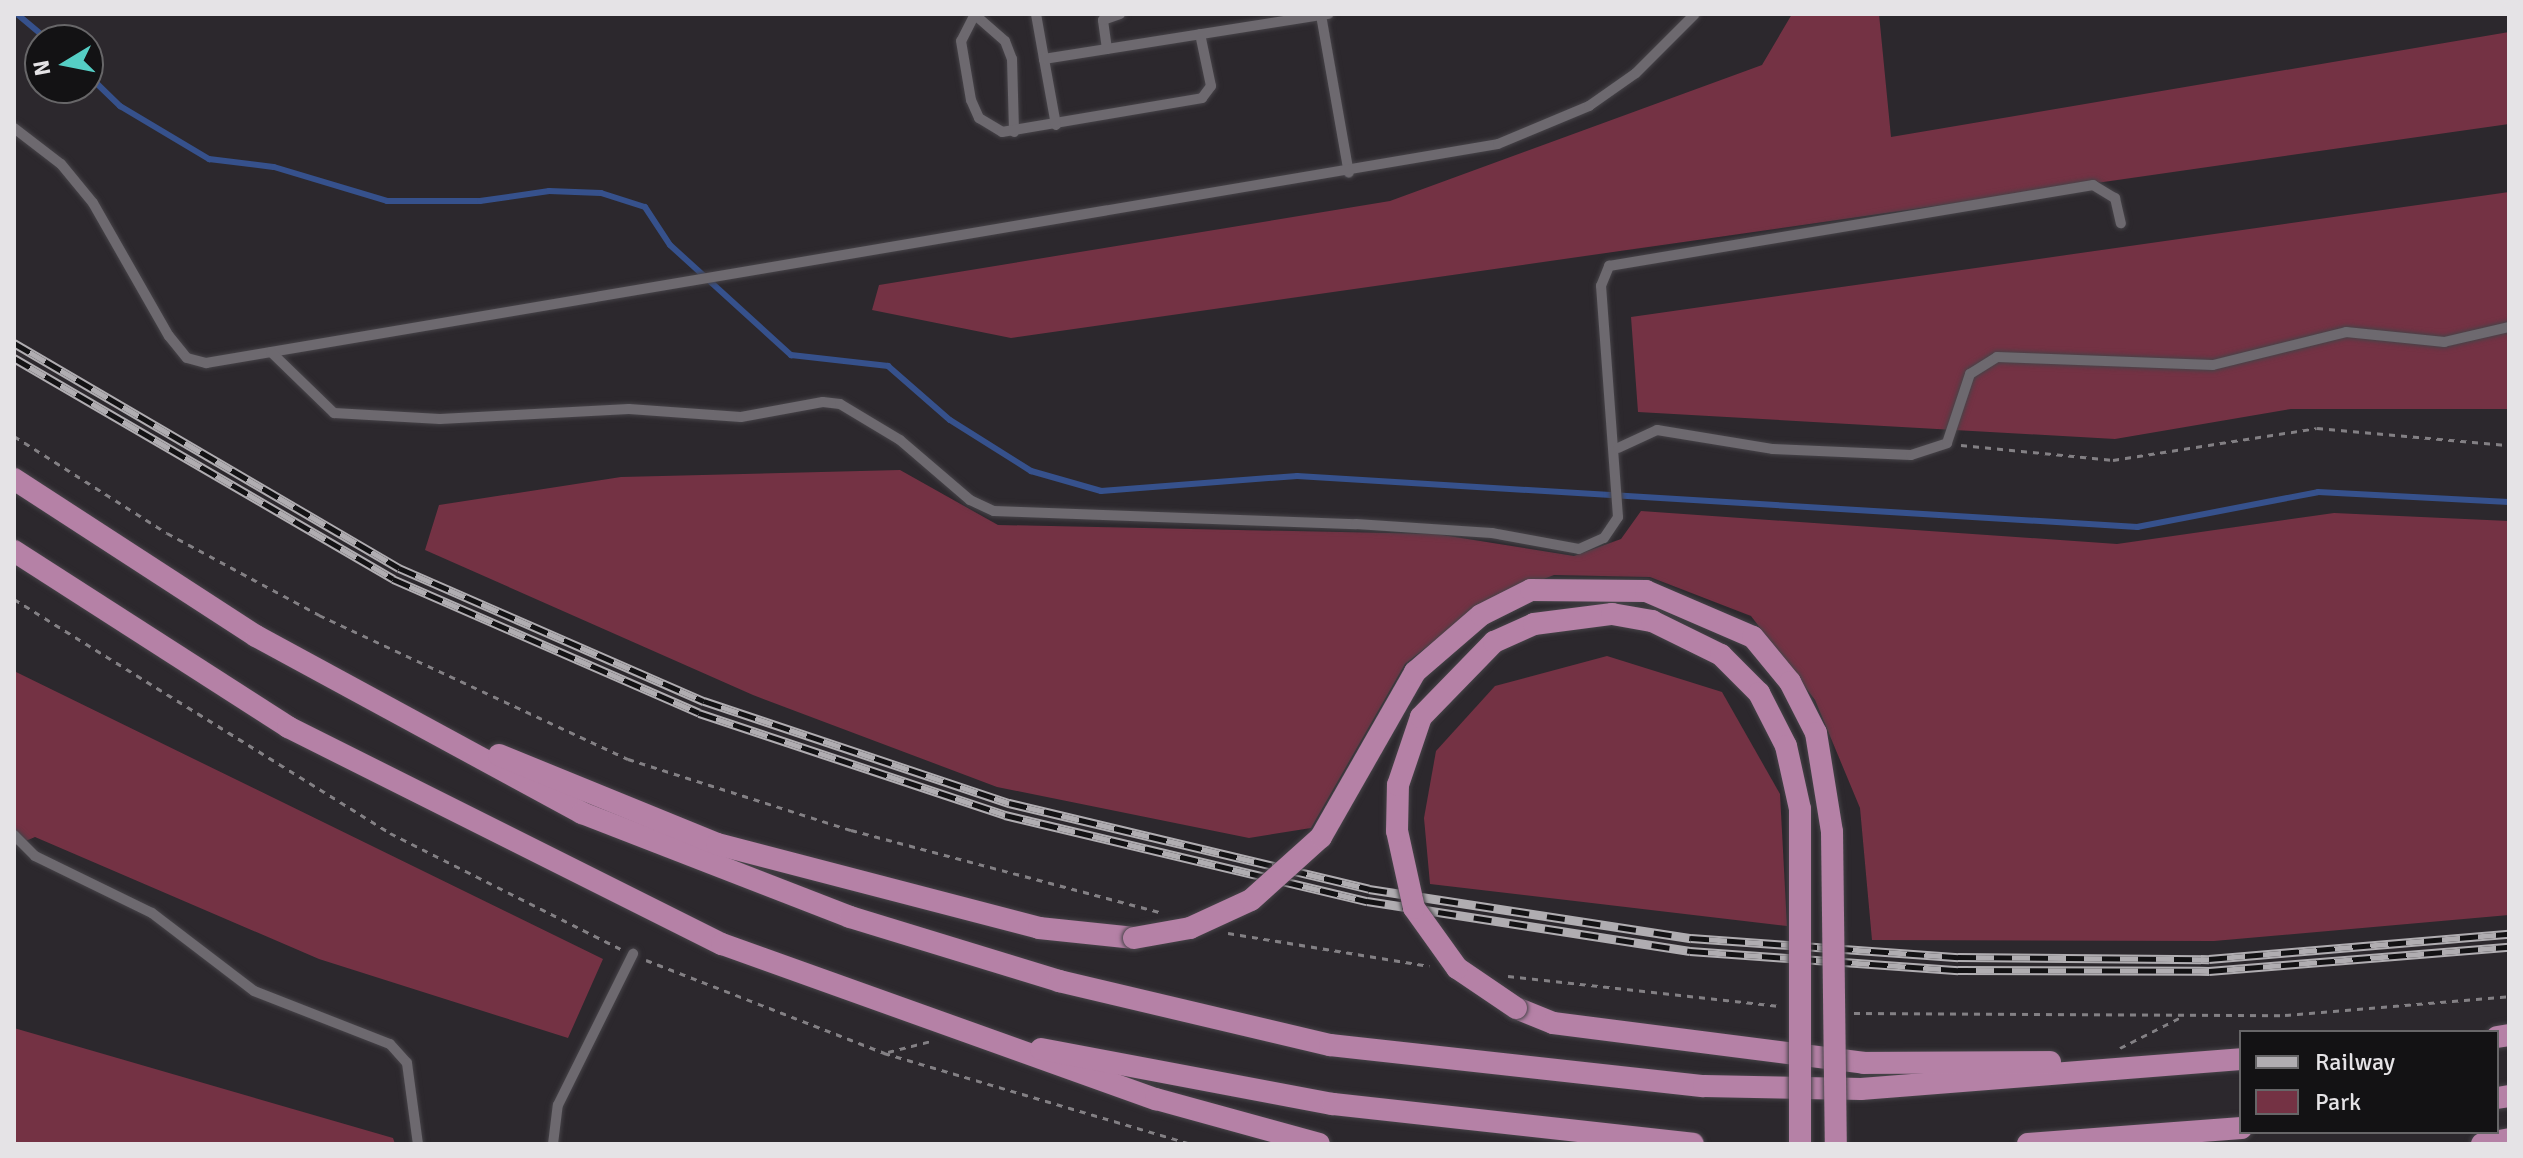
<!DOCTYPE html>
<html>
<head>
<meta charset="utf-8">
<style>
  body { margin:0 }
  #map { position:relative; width:2523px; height:1158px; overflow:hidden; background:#2c282d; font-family:Signika,sans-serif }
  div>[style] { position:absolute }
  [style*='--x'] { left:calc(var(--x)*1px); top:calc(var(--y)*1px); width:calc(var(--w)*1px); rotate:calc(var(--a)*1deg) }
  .green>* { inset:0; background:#743244 }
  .stream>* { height:6px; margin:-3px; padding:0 3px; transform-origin:3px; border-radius:3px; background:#36518c }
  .path>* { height:3px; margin-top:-1.5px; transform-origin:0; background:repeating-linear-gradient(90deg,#838084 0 6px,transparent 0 12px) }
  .roads { filter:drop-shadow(0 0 2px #464348) drop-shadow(0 0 2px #464348) }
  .service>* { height:10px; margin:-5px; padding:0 5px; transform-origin:5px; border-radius:5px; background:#6d696f }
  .trunk>* { height:22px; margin:-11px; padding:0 11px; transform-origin:11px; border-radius:11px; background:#b581a6 }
  .rail>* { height:9px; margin-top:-4.5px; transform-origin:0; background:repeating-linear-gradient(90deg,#131214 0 18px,#b0adb1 0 36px); box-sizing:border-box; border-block:2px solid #b0adb1 }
  .bridges { filter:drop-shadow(0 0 2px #464348) drop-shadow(0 0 2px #464348) }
  .trunk-bridge>* { height:22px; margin:-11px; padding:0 11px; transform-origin:11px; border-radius:11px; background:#b581a6 }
  span { translate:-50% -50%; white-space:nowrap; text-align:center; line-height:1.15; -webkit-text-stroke:8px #131214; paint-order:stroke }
  .frame { position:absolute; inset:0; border:16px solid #e5e3e6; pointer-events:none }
  .legend { position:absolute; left:2239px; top:1030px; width:260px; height:104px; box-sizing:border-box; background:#131214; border:2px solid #676668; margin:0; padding:10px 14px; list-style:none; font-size:24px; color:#e5e3e6 }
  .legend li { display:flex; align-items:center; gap:16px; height:40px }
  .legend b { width:40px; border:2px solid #676668 }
  .north { position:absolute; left:24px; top:24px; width:80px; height:80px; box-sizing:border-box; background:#131214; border:2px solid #676668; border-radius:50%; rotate:260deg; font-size:22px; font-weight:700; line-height:32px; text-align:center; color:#e5e3e6 }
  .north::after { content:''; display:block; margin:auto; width:28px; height:36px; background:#55cec5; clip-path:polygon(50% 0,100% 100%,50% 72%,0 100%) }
</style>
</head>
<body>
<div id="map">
  <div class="green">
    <div style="clip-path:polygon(1792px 14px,1879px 14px,1891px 137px,2509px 32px,2509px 124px,1011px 338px,872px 310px,879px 285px,1390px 201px,1762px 65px)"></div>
    <div style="clip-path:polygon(2509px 192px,2509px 409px,2291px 409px,2115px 439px,1638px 412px,1631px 317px)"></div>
    <div style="clip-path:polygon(900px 470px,998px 525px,1436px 534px,1574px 556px,1621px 539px,1641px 511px,2117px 544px,2334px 513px,2509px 521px,2509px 915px,2214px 941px,1872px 940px,1860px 808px,1815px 700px,1751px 616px,1650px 577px,1554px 575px,1484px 602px,1405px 664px,1311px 828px,1249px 838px,997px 787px,753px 695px,425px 550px,439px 505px,621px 477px)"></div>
    <div style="clip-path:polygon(1607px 656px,1722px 692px,1780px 794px,1787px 926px,1430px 884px,1424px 818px,1436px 751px,1495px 686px)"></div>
    <div style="clip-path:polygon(14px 671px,603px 959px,568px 1038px,319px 959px,35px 837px,14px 846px)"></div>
    <div style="clip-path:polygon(14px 1028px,393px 1138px,395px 1144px,14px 1144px)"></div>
  </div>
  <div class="stream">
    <div style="--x:17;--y:14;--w:40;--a:40"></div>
    <div style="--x:88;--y:75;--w:45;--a:44.1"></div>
    <div style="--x:120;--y:106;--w:104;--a:30.8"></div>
    <div style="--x:209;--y:159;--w:65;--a:7"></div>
    <div style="--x:274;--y:167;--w:118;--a:16.7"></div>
    <div style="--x:387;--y:201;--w:93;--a:0"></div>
    <div style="--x:480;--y:201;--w:70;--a:-8.2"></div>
    <div style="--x:549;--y:191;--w:52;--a:2.2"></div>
    <div style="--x:601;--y:193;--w:46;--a:17.7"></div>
    <div style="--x:645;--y:207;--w:45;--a:56.7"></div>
    <div style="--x:670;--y:245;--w:164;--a:42.3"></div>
    <div style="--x:791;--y:355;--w:98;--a:6.5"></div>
    <div style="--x:888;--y:366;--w:82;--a:41.1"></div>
    <div style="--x:950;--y:420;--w:96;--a:32.2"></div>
    <div style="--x:1031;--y:471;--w:73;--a:15.9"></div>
    <div style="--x:1101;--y:491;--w:197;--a:-4.4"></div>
    <div style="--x:1297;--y:476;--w:842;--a:3.47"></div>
    <div style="--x:2137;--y:527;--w:184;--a:-10.9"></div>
    <div style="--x:2318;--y:492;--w:191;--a:3"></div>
  </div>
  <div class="path">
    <div style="--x:14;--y:436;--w:181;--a:32.4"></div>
    <div style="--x:167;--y:533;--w:173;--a:28.3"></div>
    <div style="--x:319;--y:615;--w:341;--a:25"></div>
    <div style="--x:628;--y:759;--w:234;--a:17.7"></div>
    <div style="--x:851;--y:830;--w:319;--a:14.9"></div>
    <div style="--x:1961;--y:445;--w:153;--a:5.6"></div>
    <div style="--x:2113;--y:460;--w:206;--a:-8.9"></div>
    <div style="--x:2317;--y:428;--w:193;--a:5.1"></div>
    <div style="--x:14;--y:599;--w:443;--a:31.9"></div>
    <div style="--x:390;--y:833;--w:258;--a:26.7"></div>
    <div style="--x:1228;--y:933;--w:204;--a:9.3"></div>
    <div style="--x:646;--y:960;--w:256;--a:21.3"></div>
    <div style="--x:884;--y:1053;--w:321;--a:16.5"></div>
    <div style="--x:1508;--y:976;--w:273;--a:6.3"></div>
    <div style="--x:1854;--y:1013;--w:431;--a:0.3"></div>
    <div style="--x:2285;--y:1015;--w:225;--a:-4.8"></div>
    <div style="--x:2120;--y:1048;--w:68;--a:-26.9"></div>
    <div style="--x:888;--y:1052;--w:44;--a:-14.3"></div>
  </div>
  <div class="roads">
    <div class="service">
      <div style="--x:974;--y:14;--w:41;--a:41.1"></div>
      <div style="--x:1005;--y:41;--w:19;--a:69"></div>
      <div style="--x:1012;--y:59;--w:73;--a:88.4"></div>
      <div style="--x:975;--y:14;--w:30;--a:117"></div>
      <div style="--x:961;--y:41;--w:60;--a:80.4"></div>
      <div style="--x:971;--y:100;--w:20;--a:66"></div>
      <div style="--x:979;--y:118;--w:27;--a:31"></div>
      <div style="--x:1002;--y:132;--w:203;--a:-9.6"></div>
      <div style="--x:1202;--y:98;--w:15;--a:-53"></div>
      <div style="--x:1211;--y:86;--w:53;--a:-101.9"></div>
      <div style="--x:1036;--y:14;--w:46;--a:79.9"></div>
      <div style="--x:1321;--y:15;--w:160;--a:80"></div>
      <div style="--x:1107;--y:49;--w:29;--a:-98"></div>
      <div style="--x:1103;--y:20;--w:18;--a:-19"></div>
      <div style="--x:1056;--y:125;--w:67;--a:-100.3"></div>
      <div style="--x:1044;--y:59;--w:288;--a:-9"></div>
      <div style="--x:14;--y:128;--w:59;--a:37.5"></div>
      <div style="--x:61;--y:164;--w:50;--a:50.6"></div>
      <div style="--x:93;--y:203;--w:153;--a:60.3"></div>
      <div style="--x:169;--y:336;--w:28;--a:51"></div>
      <div style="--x:187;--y:358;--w:20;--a:15"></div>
      <div style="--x:206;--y:363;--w:1310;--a:-9.62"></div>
      <div style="--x:1498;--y:144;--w:99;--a:-22.7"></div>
      <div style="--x:1589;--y:106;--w:57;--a:-35.1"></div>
      <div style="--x:1636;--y:73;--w:83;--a:-45"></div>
      <div style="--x:271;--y:352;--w:88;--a:44.1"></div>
      <div style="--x:334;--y:413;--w:106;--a:3.2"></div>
      <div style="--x:440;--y:419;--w:189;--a:-3"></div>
      <div style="--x:629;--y:409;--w:112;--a:4.1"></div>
      <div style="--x:741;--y:417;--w:83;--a:-10.4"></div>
      <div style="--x:823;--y:402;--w:17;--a:7"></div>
      <div style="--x:840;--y:404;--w:70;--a:31"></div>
      <div style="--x:900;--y:440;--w:92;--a:40.6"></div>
      <div style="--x:970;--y:500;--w:26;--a:25"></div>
      <div style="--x:994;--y:511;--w:362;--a:2.1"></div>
      <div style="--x:1356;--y:524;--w:136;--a:3.8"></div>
      <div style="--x:1492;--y:533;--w:88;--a:10.4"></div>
      <div style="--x:1579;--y:549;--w:27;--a:-24"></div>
      <div style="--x:1604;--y:538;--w:25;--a:-56"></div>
      <div style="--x:1618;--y:517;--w:232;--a:-94.2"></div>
      <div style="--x:1601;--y:286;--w:22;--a:-68"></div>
      <div style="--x:1609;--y:266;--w:491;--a:-9.5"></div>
      <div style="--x:2093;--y:185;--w:26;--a:31"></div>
      <div style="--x:2115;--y:198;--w:26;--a:77"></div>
      <div style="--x:1618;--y:448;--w:43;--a:-24.8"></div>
      <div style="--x:1657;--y:430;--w:118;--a:9.3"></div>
      <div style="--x:1773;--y:449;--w:138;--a:2.5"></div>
      <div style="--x:1911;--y:455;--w:38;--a:-18"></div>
      <div style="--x:1947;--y:443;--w:73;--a:-71.6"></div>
      <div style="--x:1970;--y:374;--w:32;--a:-32"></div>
      <div style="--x:1997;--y:357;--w:216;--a:2.1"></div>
      <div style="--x:2213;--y:365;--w:137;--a:-13.9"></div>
      <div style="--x:2346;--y:332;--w:99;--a:5.8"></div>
      <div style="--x:2444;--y:342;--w:67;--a:-13"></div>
      <div style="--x:14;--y:835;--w:30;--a:45"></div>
      <div style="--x:35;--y:856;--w:130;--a:26"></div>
      <div style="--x:152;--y:913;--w:128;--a:37.4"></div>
      <div style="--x:254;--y:991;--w:146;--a:21.3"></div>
      <div style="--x:390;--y:1044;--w:25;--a:48"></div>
      <div style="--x:407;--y:1063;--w:82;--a:82.3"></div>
      <div style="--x:553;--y:1144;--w:39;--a:-83"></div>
      <div style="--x:558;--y:1105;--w:169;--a:-63.6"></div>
    </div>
    <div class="trunk">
      <div style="--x:14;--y:479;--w:288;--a:33"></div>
      <div style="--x:256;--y:636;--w:371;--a:28.5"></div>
      <div style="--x:582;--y:813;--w:287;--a:21.2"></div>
      <div style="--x:850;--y:917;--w:219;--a:17"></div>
      <div style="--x:1059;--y:981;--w:278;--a:13.3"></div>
      <div style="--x:1330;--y:1045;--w:376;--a:6.3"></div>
      <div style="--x:1704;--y:1086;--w:157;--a:1.1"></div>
      <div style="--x:1861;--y:1089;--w:381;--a:-4.5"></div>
      <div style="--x:14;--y:551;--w:326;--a:32.7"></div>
      <div style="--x:288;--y:727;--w:485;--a:26.6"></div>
      <div style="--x:722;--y:944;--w:461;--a:19.7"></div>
      <div style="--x:1156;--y:1099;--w:169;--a:15.4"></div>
      <div style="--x:499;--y:755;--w:235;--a:22.2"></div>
      <div style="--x:717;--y:844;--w:333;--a:14.6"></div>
      <div style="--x:1039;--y:928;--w:96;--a:6"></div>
      <div style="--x:1516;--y:1008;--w:40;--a:22"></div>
      <div style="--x:1553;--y:1023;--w:314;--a:7.3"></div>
      <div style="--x:1864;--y:1063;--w:186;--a:-0.3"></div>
      <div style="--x:2497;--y:1037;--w:12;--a:-9"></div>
      <div style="--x:1041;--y:1049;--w:297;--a:10.7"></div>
      <div style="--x:1333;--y:1104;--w:362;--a:6.3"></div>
      <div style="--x:2497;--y:1098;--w:12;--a:-9"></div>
      <div style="--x:2028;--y:1144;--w:214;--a:-4.3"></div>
      <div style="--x:2482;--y:1144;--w:27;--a:-10"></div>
    </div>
  </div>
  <div class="rail">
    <div style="--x:14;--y:343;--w:446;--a:30.3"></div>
    <div style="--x:399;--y:568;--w:333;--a:23.6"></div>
    <div style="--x:704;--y:701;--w:322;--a:18.5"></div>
    <div style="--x:1009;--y:803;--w:370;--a:13.4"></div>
    <div style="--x:1369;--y:889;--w:326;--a:8.7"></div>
    <div style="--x:1691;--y:938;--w:268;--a:4.1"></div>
    <div style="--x:1958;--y:957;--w:251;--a:0.5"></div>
    <div style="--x:2209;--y:959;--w:301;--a:-4.8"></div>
    <div style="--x:14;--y:358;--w:439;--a:30.2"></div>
    <div style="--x:393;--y:579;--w:334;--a:23.6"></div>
    <div style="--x:699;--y:713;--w:323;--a:18.4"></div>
    <div style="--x:1005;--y:815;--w:372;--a:13.4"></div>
    <div style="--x:1367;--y:901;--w:327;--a:8.8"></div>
    <div style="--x:1690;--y:951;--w:269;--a:4.1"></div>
    <div style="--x:1958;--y:970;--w:251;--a:0.2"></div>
    <div style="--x:2209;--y:971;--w:301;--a:-4.6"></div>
  </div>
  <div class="bridges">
    <div class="trunk-bridge">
      <div style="--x:1134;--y:938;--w:57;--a:-10.1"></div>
      <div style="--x:1190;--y:928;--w:67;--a:-24.7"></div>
      <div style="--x:1251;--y:900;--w:94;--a:-42"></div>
      <div style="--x:1321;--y:837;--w:190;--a:-60.3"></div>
      <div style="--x:1415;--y:672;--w:87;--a:-40.8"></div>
      <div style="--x:1481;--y:615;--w:56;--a:-26.6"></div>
      <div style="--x:1531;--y:590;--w:115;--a:0.5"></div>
      <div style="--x:1646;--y:591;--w:116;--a:23.3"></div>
      <div style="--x:1753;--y:637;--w:58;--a:50.6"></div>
      <div style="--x:1790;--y:682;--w:57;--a:63"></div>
      <div style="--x:1816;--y:733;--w:100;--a:80.8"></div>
      <div style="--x:1832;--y:832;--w:312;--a:89.3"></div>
      <div style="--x:1516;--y:1008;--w:71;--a:-145.9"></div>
      <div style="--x:1457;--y:968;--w:74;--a:-125.6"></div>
      <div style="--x:1414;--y:908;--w:79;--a:-102.4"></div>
      <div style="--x:1397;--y:831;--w:46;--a:-88.8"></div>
      <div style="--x:1398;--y:785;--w:72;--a:-71.3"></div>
      <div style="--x:1421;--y:717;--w:105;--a:-45.8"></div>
      <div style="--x:1494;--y:642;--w:44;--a:-24.2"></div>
      <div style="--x:1534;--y:624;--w:79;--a:-7.3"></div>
      <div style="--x:1612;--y:614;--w:41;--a:9.9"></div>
      <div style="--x:1652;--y:621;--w:77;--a:26.2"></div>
      <div style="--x:1721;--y:655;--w:54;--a:45"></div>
      <div style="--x:1759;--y:693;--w:59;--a:63"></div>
      <div style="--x:1786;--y:746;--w:65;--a:77.5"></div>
      <div style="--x:1800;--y:809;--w:335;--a:90"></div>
    </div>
  </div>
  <div class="frame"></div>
  <ul class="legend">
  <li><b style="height:10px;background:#b0adb1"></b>Railway</li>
  <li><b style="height:22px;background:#743244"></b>Park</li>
  </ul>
  <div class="north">N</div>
</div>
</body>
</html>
